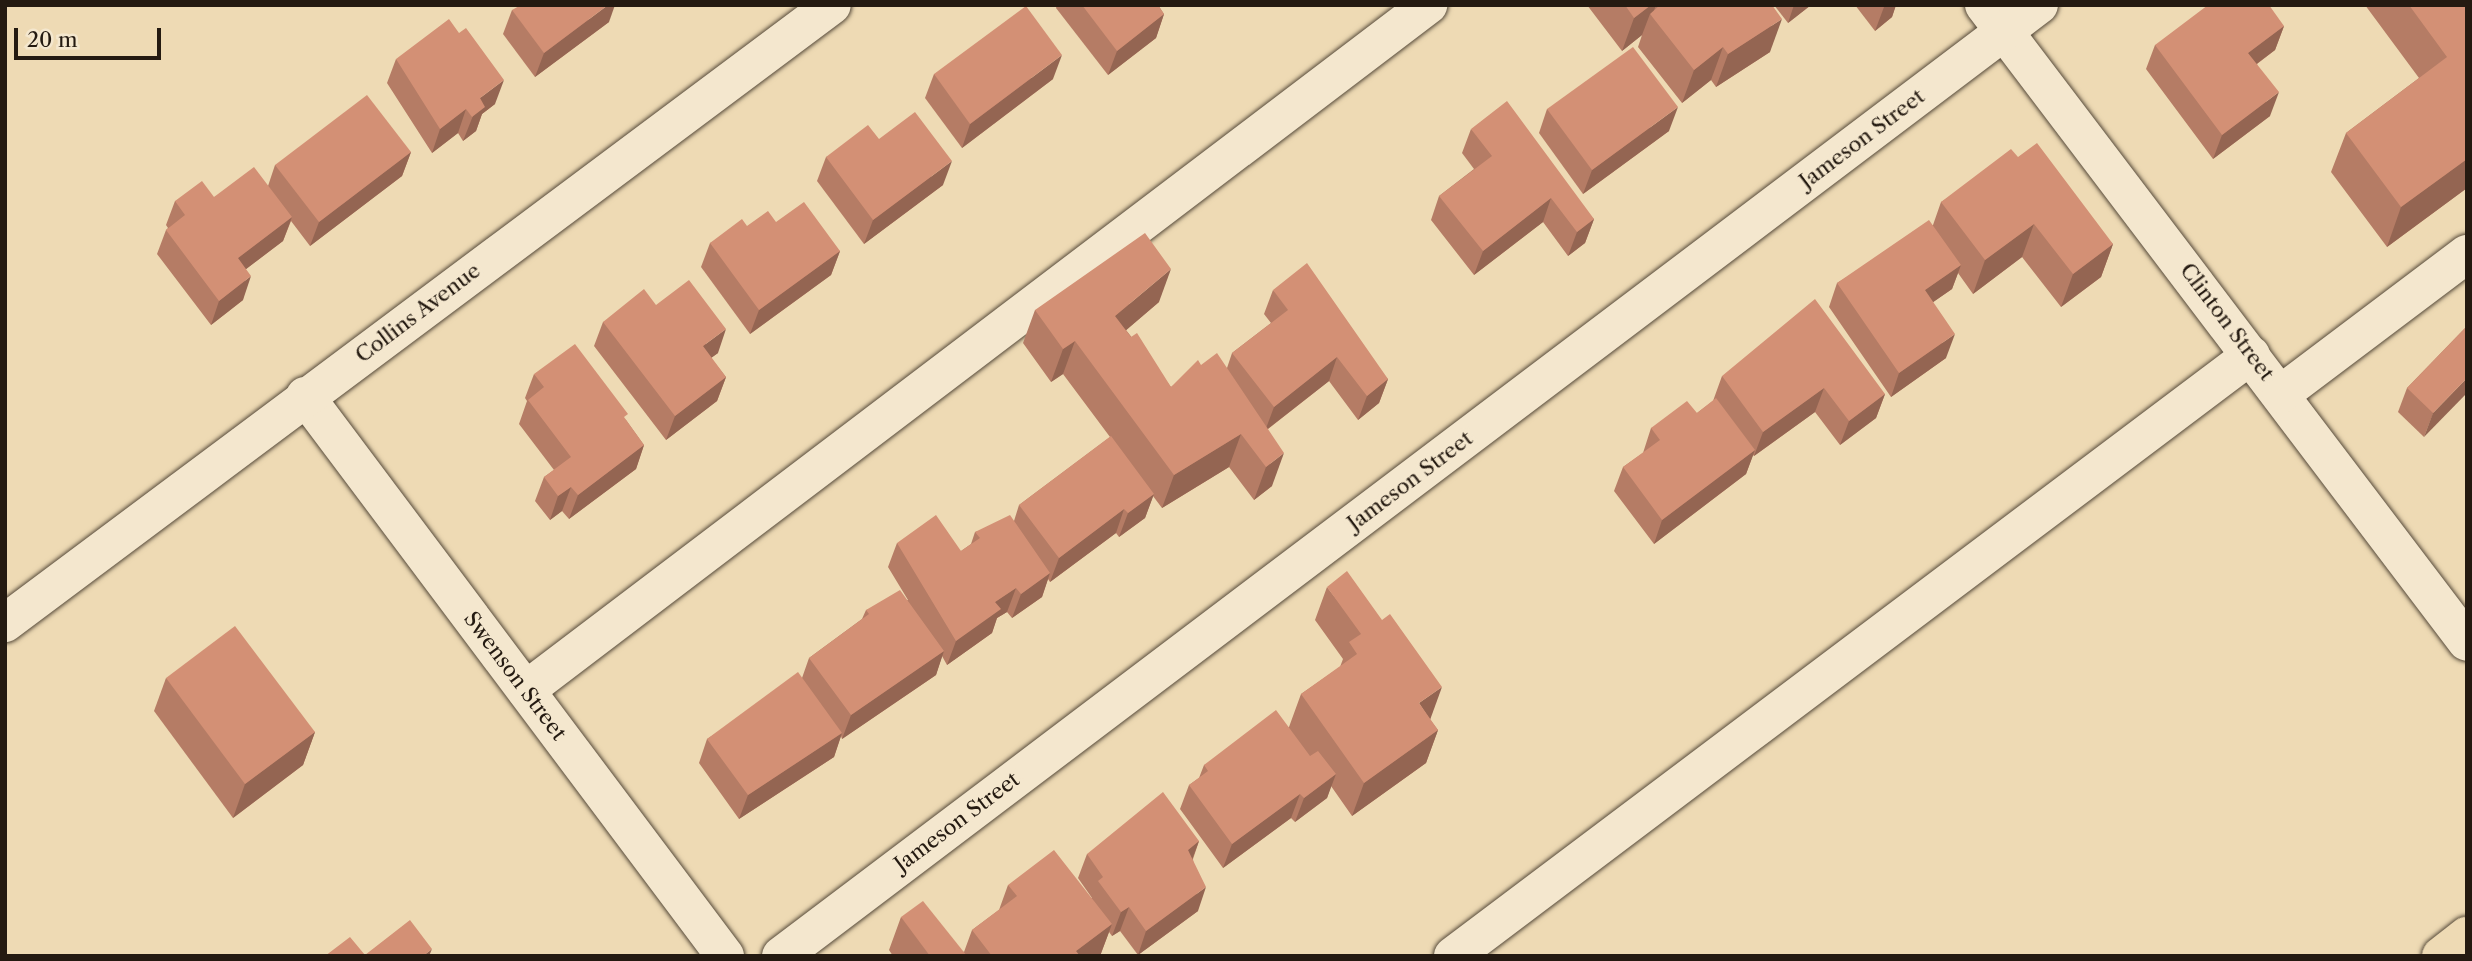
<!DOCTYPE html>
<html>
<head>
<meta charset="utf-8">
<style>
  body { margin:0 }
  #map { position:relative; width:2472px; height:961px; overflow:hidden; background:#eedab4; font-family:"Libre Caslon Text",serif }
  div>[style] { position:absolute }
  [style*='--x'] { left:calc(var(--x)*1px); top:calc(var(--y)*1px); width:calc(var(--w)*1px); rotate:calc(var(--a)*1deg) }
  .roads { filter:drop-shadow(0 0 2px #564a3a) drop-shadow(0 0 2px #564a3a) }
  .minor>* { height:38px; margin:-19px; padding:0 19px; transform-origin:19px; border-radius:19px; background:#f4e7ce }
  .major>* { height:38px; margin:-19px; padding:0 19px; transform-origin:19px; border-radius:19px; background:#eedab4 }
  .wall>* { inset:0; background:#b57c65 }
  .shaded-wall>* { inset:0; background:#946552 }
  .building>* { inset:0; background:#d39075 }
  span { translate:-50% -50%; white-space:nowrap; text-align:center; line-height:1.15; -webkit-text-stroke:7px #f4e7ce; paint-order:stroke }
  .street-label { font-size:21px; color:#241a11 }
  .frame { position:absolute; inset:0; border:7px solid #241a11; pointer-events:none }
  .scale { position:absolute; left:14px; top:28px; width:147px; height:32px; box-sizing:border-box; border:4px solid #241a11; border-top:0; padding-left:9px; font-size:21px; line-height:24px; white-space:nowrap; color:#241a11; -webkit-text-stroke:5px #f4e7ce; paint-order:stroke }
</style>
</head>
<body>
<div id="map">
  <div class="roads">
    <div class="minor">
      <div style="--x:1984;--y:5;--w:799;--a:52.83"></div>
      <div style="--x:2281;--y:394;--w:233;--a:-37"></div>
      <div style="--x:305;--y:396;--w:700;--a:53.13"></div>
      <div style="--x:5;--y:623;--w:1032;--a:-36.77"></div>
      <div style="--x:526;--y:690;--w:1133;--a:-37.21"></div>
      <div style="--x:781;--y:956;--w:1577;--a:-37.09"></div>
      <div style="--x:1453;--y:956;--w:999;--a:-36.98"></div>
    </div>
    <div class="major">
      <div style="--x:2441;--y:956;--w:33;--a:-38"></div>
    </div>
  </div>
  <div class="wall">
    <div style="clip-path:polygon(1057px 5px,1158px 5px,1164px 14px,1156px 38px,1108px 75px,1056px 8px)"></div>
    <div style="clip-path:polygon(1587px 5px,1772px 5px,1770px 52px,1716px 87px,1711px 80px,1682px 103px,1638px 47px,1642px 35px,1622px 51px)"></div>
    <div style="clip-path:polygon(1774px 5px,1811px 5px,1788px 23px)"></div>
    <div style="clip-path:polygon(1855px 5px,1896px 5px,1892px 17px,1875px 31px)"></div>
    <div style="clip-path:polygon(2365px 5px,2467px 5px,2467px 188px,2387px 247px,2331px 172px,2346px 133px,2419px 78px)"></div>
    <div style="clip-path:polygon(512px 10px,609px 22px,535px 77px,503px 34px)"></div>
    <div style="clip-path:polygon(2284px 26px,2275px 50px,2257px 64px,2270px 116px,2213px 159px,2146px 69px,2155px 45px)"></div>
    <div style="clip-path:polygon(396px 59px,495px 104px,482px 114px,476px 131px,463px 141px,458px 133px,432px 153px,387px 83px)"></div>
    <div style="clip-path:polygon(934px 74px,1053px 79px,962px 148px,925px 98px)"></div>
    <div style="clip-path:polygon(1547px 109px,1669px 131px,1583px 194px,1539px 133px)"></div>
    <div style="clip-path:polygon(1471px 129px,1594px 219px,1585px 243px,1568px 256px,1543px 222px,1474px 275px,1431px 220px,1439px 196px,1474px 169px,1462px 153px)"></div>
    <div style="clip-path:polygon(879px 139px,943px 185px,864px 244px,817px 181px,826px 157px)"></div>
    <div style="clip-path:polygon(411px 152px,402px 176px,310px 246px,291px 221px,283px 241px,246px 269px,243px 300px,211px 325px,157px 254px,166px 230px,168px 228px,166px 225px,175px 201px,214px 197px,268px 186px,275px 165px)"></div>
    <div style="clip-path:polygon(2018px 157px,2113px 244px,2101px 277px,2061px 307px,2022px 257px,1973px 294px,1958px 273px,1952px 289px,1933px 302px,1946px 358px,1891px 397px,1829px 307px,1837px 283px,1933px 225px,1941px 202px)"></div>
    <div style="clip-path:polygon(776px 222px,840px 251px,831px 275px,750px 334px,701px 267px,710px 243px,747px 226px)"></div>
    <div style="clip-path:polygon(1273px 290px,1388px 379px,1379px 403px,1358px 420px,1329px 381px,1268px 429px,1272px 486px,1254px 500px,1229px 467px,1162px 508px,1153px 496px,1145px 518px,1119px 537px,1116px 533px,1050px 582px,1048px 579px,1042px 597px,1012px 618px,1007px 612px,997px 618px,992px 633px,947px 665px,942px 656px,936px 675px,842px 739px,841px 736px,834px 757px,739px 819px,699px 763px,707px 739px,802px 678px,809px 658px,862px 619px,866px 610px,908px 600px,888px 567px,897px 543px,961px 551px,971px 544px,975px 532px,1014px 521px,1019px 505px,1110px 437px,1063px 374px,1051px 382px,1023px 343px,1035px 310px,1159px 302px,1126px 330px,1171px 387px,1201px 365px,1227px 368px,1232px 353px,1271px 323px,1264px 314px)"></div>
    <div style="clip-path:polygon(656px 305px,718px 353px,711px 358px,726px 377px,717px 401px,666px 440px,594px 346px,603px 322px)"></div>
    <div style="clip-path:polygon(2467px 326px,2424px 437px,2398px 412px,2407px 388px)"></div>
    <div style="clip-path:polygon(534px 374px,626px 420px,644px 445px,636px 469px,569px 519px,562px 511px,550px 520px,535px 501px,544px 477px,554px 470px,519px 424px,527px 401px,525px 398px)"></div>
    <div style="clip-path:polygon(1722px 376px,1885px 394px,1876px 418px,1840px 445px,1815px 412px,1754px 456px,1753px 455px,1746px 474px,1654px 544px,1614px 491px,1623px 467px,1643px 453px,1651px 428px,1697px 413px,1713px 401px)"></div>
    <div style="clip-path:polygon(1327px 587px,1438px 730px,1426px 763px,1352px 816px,1331px 786px,1327px 798px,1295px 822px,1291px 818px,1223px 868px,1180px 809px,1189px 785px,1199px 778px,1204px 765px,1289px 727px,1301px 694px,1340px 667px,1343px 659px,1315px 620px)"></div>
    <div style="clip-path:polygon(166px 678px,315px 732px,303px 765px,233px 818px,154px 711px)"></div>
    <div style="clip-path:polygon(1199px 841px,1193px 859px,1198px 911px,1138px 955px,1120px 931px,1112px 936px,1109px 932px,1100px 956px,893px 956px,889px 950px,901px 917px,964px 952px,972px 930px,999px 910px,1008px 885px,1092px 898px,1078px 878px,1087px 854px)"></div>
  </div>
  <div class="shaded-wall">
    <div style="clip-path:polygon(608px 5px,615px 5px,609px 22px,535px 77px,544px 53px)"></div>
    <div style="clip-path:polygon(1651px 5px,1656px 5px,1652px 16px,1650px 14px,1642px 35px,1622px 51px,1634px 18px)"></div>
    <div style="clip-path:polygon(1794px 5px,1811px 5px,1788px 23px)"></div>
    <div style="clip-path:polygon(1886px 5px,1896px 5px,1892px 17px,1875px 31px,1884px 7px)"></div>
    <div style="clip-path:polygon(1164px 14px,1156px 38px,1108px 75px,1117px 51px)"></div>
    <div style="clip-path:polygon(1782px 19px,1770px 52px,1716px 87px,1728px 54px)"></div>
    <div style="clip-path:polygon(2284px 26px,2275px 50px,2239px 77px,2248px 53px)"></div>
    <div style="clip-path:polygon(1723px 47px,1711px 80px,1682px 103px,1694px 70px)"></div>
    <div style="clip-path:polygon(1062px 55px,1053px 79px,962px 148px,970px 124px)"></div>
    <div style="clip-path:polygon(504px 80px,495px 104px,482px 114px,476px 131px,463px 141px,480px 98px)"></div>
    <div style="clip-path:polygon(2279px 92px,2270px 116px,2213px 159px,2222px 135px)"></div>
    <div style="clip-path:polygon(1678px 107px,1669px 131px,1583px 194px,1592px 170px)"></div>
    <div style="clip-path:polygon(466px 109px,458px 133px,432px 153px,440px 129px)"></div>
    <div style="clip-path:polygon(411px 152px,402px 176px,310px 246px,319px 222px)"></div>
    <div style="clip-path:polygon(2467px 159px,2467px 188px,2387px 247px,2401px 207px)"></div>
    <div style="clip-path:polygon(952px 161px,943px 185px,864px 244px,873px 220px)"></div>
    <div style="clip-path:polygon(1551px 198px,1543px 222px,1474px 275px,1483px 251px)"></div>
    <div style="clip-path:polygon(292px 217px,283px 241px,229px 282px,238px 258px)"></div>
    <div style="clip-path:polygon(1594px 219px,1585px 243px,1568px 256px,1577px 232px)"></div>
    <div style="clip-path:polygon(2034px 224px,2022px 257px,1973px 294px,1985px 260px)"></div>
    <div style="clip-path:polygon(2113px 244px,2101px 277px,2061px 307px,2073px 274px)"></div>
    <div style="clip-path:polygon(840px 251px,831px 275px,750px 334px,759px 310px)"></div>
    <div style="clip-path:polygon(1961px 265px,1952px 289px,1916px 314px,1925px 290px)"></div>
    <div style="clip-path:polygon(1171px 269px,1159px 302px,1103px 350px,1115px 316px)"></div>
    <div style="clip-path:polygon(251px 276px,243px 300px,211px 325px,219px 301px)"></div>
    <div style="clip-path:polygon(726px 329px,718px 353px,694px 370px,703px 346px)"></div>
    <div style="clip-path:polygon(1955px 334px,1946px 358px,1891px 397px,1899px 373px)"></div>
    <div style="clip-path:polygon(1075px 341px,1063px 374px,1051px 382px,1063px 349px)"></div>
    <div style="clip-path:polygon(1337px 357px,1329px 381px,1265px 431px,1274px 407px)"></div>
    <div style="clip-path:polygon(726px 377px,717px 401px,666px 440px,675px 416px)"></div>
    <div style="clip-path:polygon(2467px 378px,2467px 393px,2424px 437px,2433px 413px)"></div>
    <div style="clip-path:polygon(1388px 379px,1379px 403px,1358px 420px,1367px 396px)"></div>
    <div style="clip-path:polygon(1824px 388px,1815px 412px,1754px 456px,1763px 432px)"></div>
    <div style="clip-path:polygon(1885px 394px,1876px 418px,1840px 445px,1849px 421px)"></div>
    <div style="clip-path:polygon(1241px 434px,1229px 467px,1162px 508px,1174px 475px)"></div>
    <div style="clip-path:polygon(644px 445px,636px 469px,569px 519px,578px 495px)"></div>
    <div style="clip-path:polygon(1755px 450px,1746px 474px,1654px 544px,1662px 520px)"></div>
    <div style="clip-path:polygon(1284px 453px,1272px 486px,1254px 500px,1266px 467px)"></div>
    <div style="clip-path:polygon(571px 487px,562px 511px,550px 520px,558px 496px)"></div>
    <div style="clip-path:polygon(1154px 494px,1145px 518px,1119px 537px,1128px 513px)"></div>
    <div style="clip-path:polygon(1124px 509px,1116px 533px,1050px 582px,1059px 558px)"></div>
    <div style="clip-path:polygon(1050px 573px,1042px 597px,1012px 618px,1021px 594px)"></div>
    <div style="clip-path:polygon(1016px 588px,1007px 612px,997px 618px,992px 633px,947px 665px,956px 641px,995px 602px)"></div>
    <div style="clip-path:polygon(944px 651px,936px 675px,842px 739px,851px 715px)"></div>
    <div style="clip-path:polygon(1442px 687px,1430px 720px,1419px 703px)"></div>
    <div style="clip-path:polygon(1438px 730px,1426px 763px,1352px 816px,1364px 783px)"></div>
    <div style="clip-path:polygon(315px 732px,303px 765px,233px 818px,245px 784px)"></div>
    <div style="clip-path:polygon(842px 733px,834px 757px,739px 819px,748px 795px)"></div>
    <div style="clip-path:polygon(1336px 774px,1327px 798px,1295px 822px,1304px 798px)"></div>
    <div style="clip-path:polygon(1300px 794px,1291px 818px,1223px 868px,1232px 844px)"></div>
    <div style="clip-path:polygon(1199px 841px,1190px 865px,1188px 850px)"></div>
    <div style="clip-path:polygon(1206px 887px,1198px 911px,1138px 955px,1146px 931px)"></div>
    <div style="clip-path:polygon(1129px 907px,1120px 931px,1112px 936px,1121px 912px)"></div>
    <div style="clip-path:polygon(1112px 924px,1100px 956px,1075px 956px,1076px 951px)"></div>
    <div style="clip-path:polygon(432px 949px,429px 956px,423px 956px)"></div>
  </div>
  <div class="building">
    <div style="clip-path:polygon(521px 5px,608px 5px,544px 53px,512px 10px)"></div>
    <div style="clip-path:polygon(1082px 5px,1158px 5px,1164px 14px,1117px 51px)"></div>
    <div style="clip-path:polygon(1625px 5px,1651px 5px,1634px 18px)"></div>
    <div style="clip-path:polygon(1660px 5px,1772px 5px,1782px 19px,1728px 54px,1723px 47px,1694px 70px,1650px 14px)"></div>
    <div style="clip-path:polygon(2208px 5px,2269px 5px,2284px 26px,2248px 53px,2279px 92px,2222px 135px,2155px 45px)"></div>
    <div style="clip-path:polygon(2409px 5px,2467px 5px,2467px 159px,2401px 207px,2346px 133px,2447px 57px)"></div>
    <div style="clip-path:polygon(1026px 6px,1062px 55px,970px 124px,934px 74px)"></div>
    <div style="clip-path:polygon(449px 19px,459px 33px,466px 28px,504px 80px,480px 98px,485px 107px,472px 117px,466px 109px,440px 129px,396px 59px)"></div>
    <div style="clip-path:polygon(1633px 47px,1678px 107px,1592px 170px,1547px 109px)"></div>
    <div style="clip-path:polygon(367px 95px,411px 152px,319px 222px,275px 165px)"></div>
    <div style="clip-path:polygon(1507px 101px,1594px 219px,1577px 232px,1551px 198px,1483px 251px,1439px 196px,1492px 156px,1471px 129px)"></div>
    <div style="clip-path:polygon(915px 112px,952px 161px,873px 220px,826px 157px,868px 125px,879px 139px)"></div>
    <div style="clip-path:polygon(2037px 143px,2113px 244px,2073px 274px,2034px 224px,1985px 260px,1941px 202px,2011px 149px,2018px 157px)"></div>
    <div style="clip-path:polygon(254px 167px,292px 217px,238px 258px,251px 276px,219px 301px,166px 230px,185px 215px,175px 201px,202px 181px,214px 197px)"></div>
    <div style="clip-path:polygon(804px 202px,840px 251px,759px 310px,710px 243px,742px 219px,747px 226px,768px 211px,776px 222px)"></div>
    <div style="clip-path:polygon(1929px 220px,1961px 265px,1925px 290px,1955px 334px,1899px 373px,1837px 283px)"></div>
    <div style="clip-path:polygon(1145px 233px,1171px 269px,1115px 316px,1131px 337px,1137px 333px,1171px 387px,1198px 360px,1201px 365px,1217px 353px,1284px 453px,1266px 467px,1241px 434px,1174px 475px,1075px 341px,1063px 349px,1035px 310px)"></div>
    <div style="clip-path:polygon(1307px 263px,1388px 379px,1367px 396px,1337px 357px,1274px 407px,1232px 353px,1288px 310px,1273px 290px)"></div>
    <div style="clip-path:polygon(689px 280px,726px 329px,703px 346px,726px 377px,675px 416px,603px 322px,644px 289px,656px 305px)"></div>
    <div style="clip-path:polygon(1815px 299px,1885px 394px,1849px 421px,1824px 388px,1763px 432px,1722px 376px)"></div>
    <div style="clip-path:polygon(2467px 326px,2467px 378px,2433px 413px,2407px 388px)"></div>
    <div style="clip-path:polygon(575px 344px,628px 414px,624px 417px,644px 445px,578px 495px,571px 487px,558px 496px,544px 477px,571px 457px,528px 400px,544px 387px,534px 374px)"></div>
    <div style="clip-path:polygon(1716px 398px,1755px 450px,1662px 520px,1623px 467px,1660px 440px,1651px 428px,1687px 401px,1697px 413px)"></div>
    <div style="clip-path:polygon(1111px 436px,1154px 494px,1128px 513px,1124px 509px,1059px 558px,1019px 505px)"></div>
    <div style="clip-path:polygon(936px 515px,961px 551px,980px 538px,975px 532px,1010px 515px,1050px 573px,1021px 594px,1016px 588px,995px 602px,1001px 609px,956px 641px,897px 543px)"></div>
    <div style="clip-path:polygon(1347px 571px,1382px 620px,1390px 614px,1442px 687px,1419px 703px,1438px 730px,1364px 783px,1301px 694px,1357px 654px,1349px 642px,1361px 634px,1327px 587px)"></div>
    <div style="clip-path:polygon(900px 590px,944px 651px,851px 715px,809px 658px,869px 614px,866px 610px)"></div>
    <div style="clip-path:polygon(235px 626px,315px 732px,245px 784px,166px 678px)"></div>
    <div style="clip-path:polygon(798px 672px,842px 733px,748px 795px,707px 739px)"></div>
    <div style="clip-path:polygon(1276px 710px,1310px 756px,1318px 751px,1336px 774px,1304px 798px,1300px 794px,1232px 844px,1189px 785px,1208px 771px,1204px 765px)"></div>
    <div style="clip-path:polygon(1163px 792px,1199px 841px,1188px 850px,1206px 887px,1146px 931px,1129px 907px,1121px 912px,1098px 881px,1103px 877px,1087px 854px)"></div>
    <div style="clip-path:polygon(1054px 850px,1112px 924px,1076px 951px,1080px 956px,992px 956px,972px 930px,1017px 896px,1008px 885px)"></div>
    <div style="clip-path:polygon(923px 901px,967px 956px,930px 956px,901px 917px)"></div>
    <div style="clip-path:polygon(410px 920px,432px 949px,423px 956px,325px 956px,350px 937px,365px 955px)"></div>
  </div>
  <div class="street-label">
    <span style="left:1862px;top:139px;rotate:-37deg">Jameson Street</span>
    <span style="left:418px;top:313px;rotate:-37deg">Collins Avenue</span>
    <span style="left:2227px;top:322px;rotate:53deg">Clinton Street</span>
    <span style="left:1410px;top:481px;rotate:-37deg">Jameson Street</span>
    <span style="left:515px;top:676px;rotate:53deg">Swenson Street</span>
    <span style="left:957px;top:822px;rotate:-37deg">Jameson Street</span>
  </div>
  <div class="frame"></div>
  <div class="scale">20 m</div>
</div>
</body>
</html>
